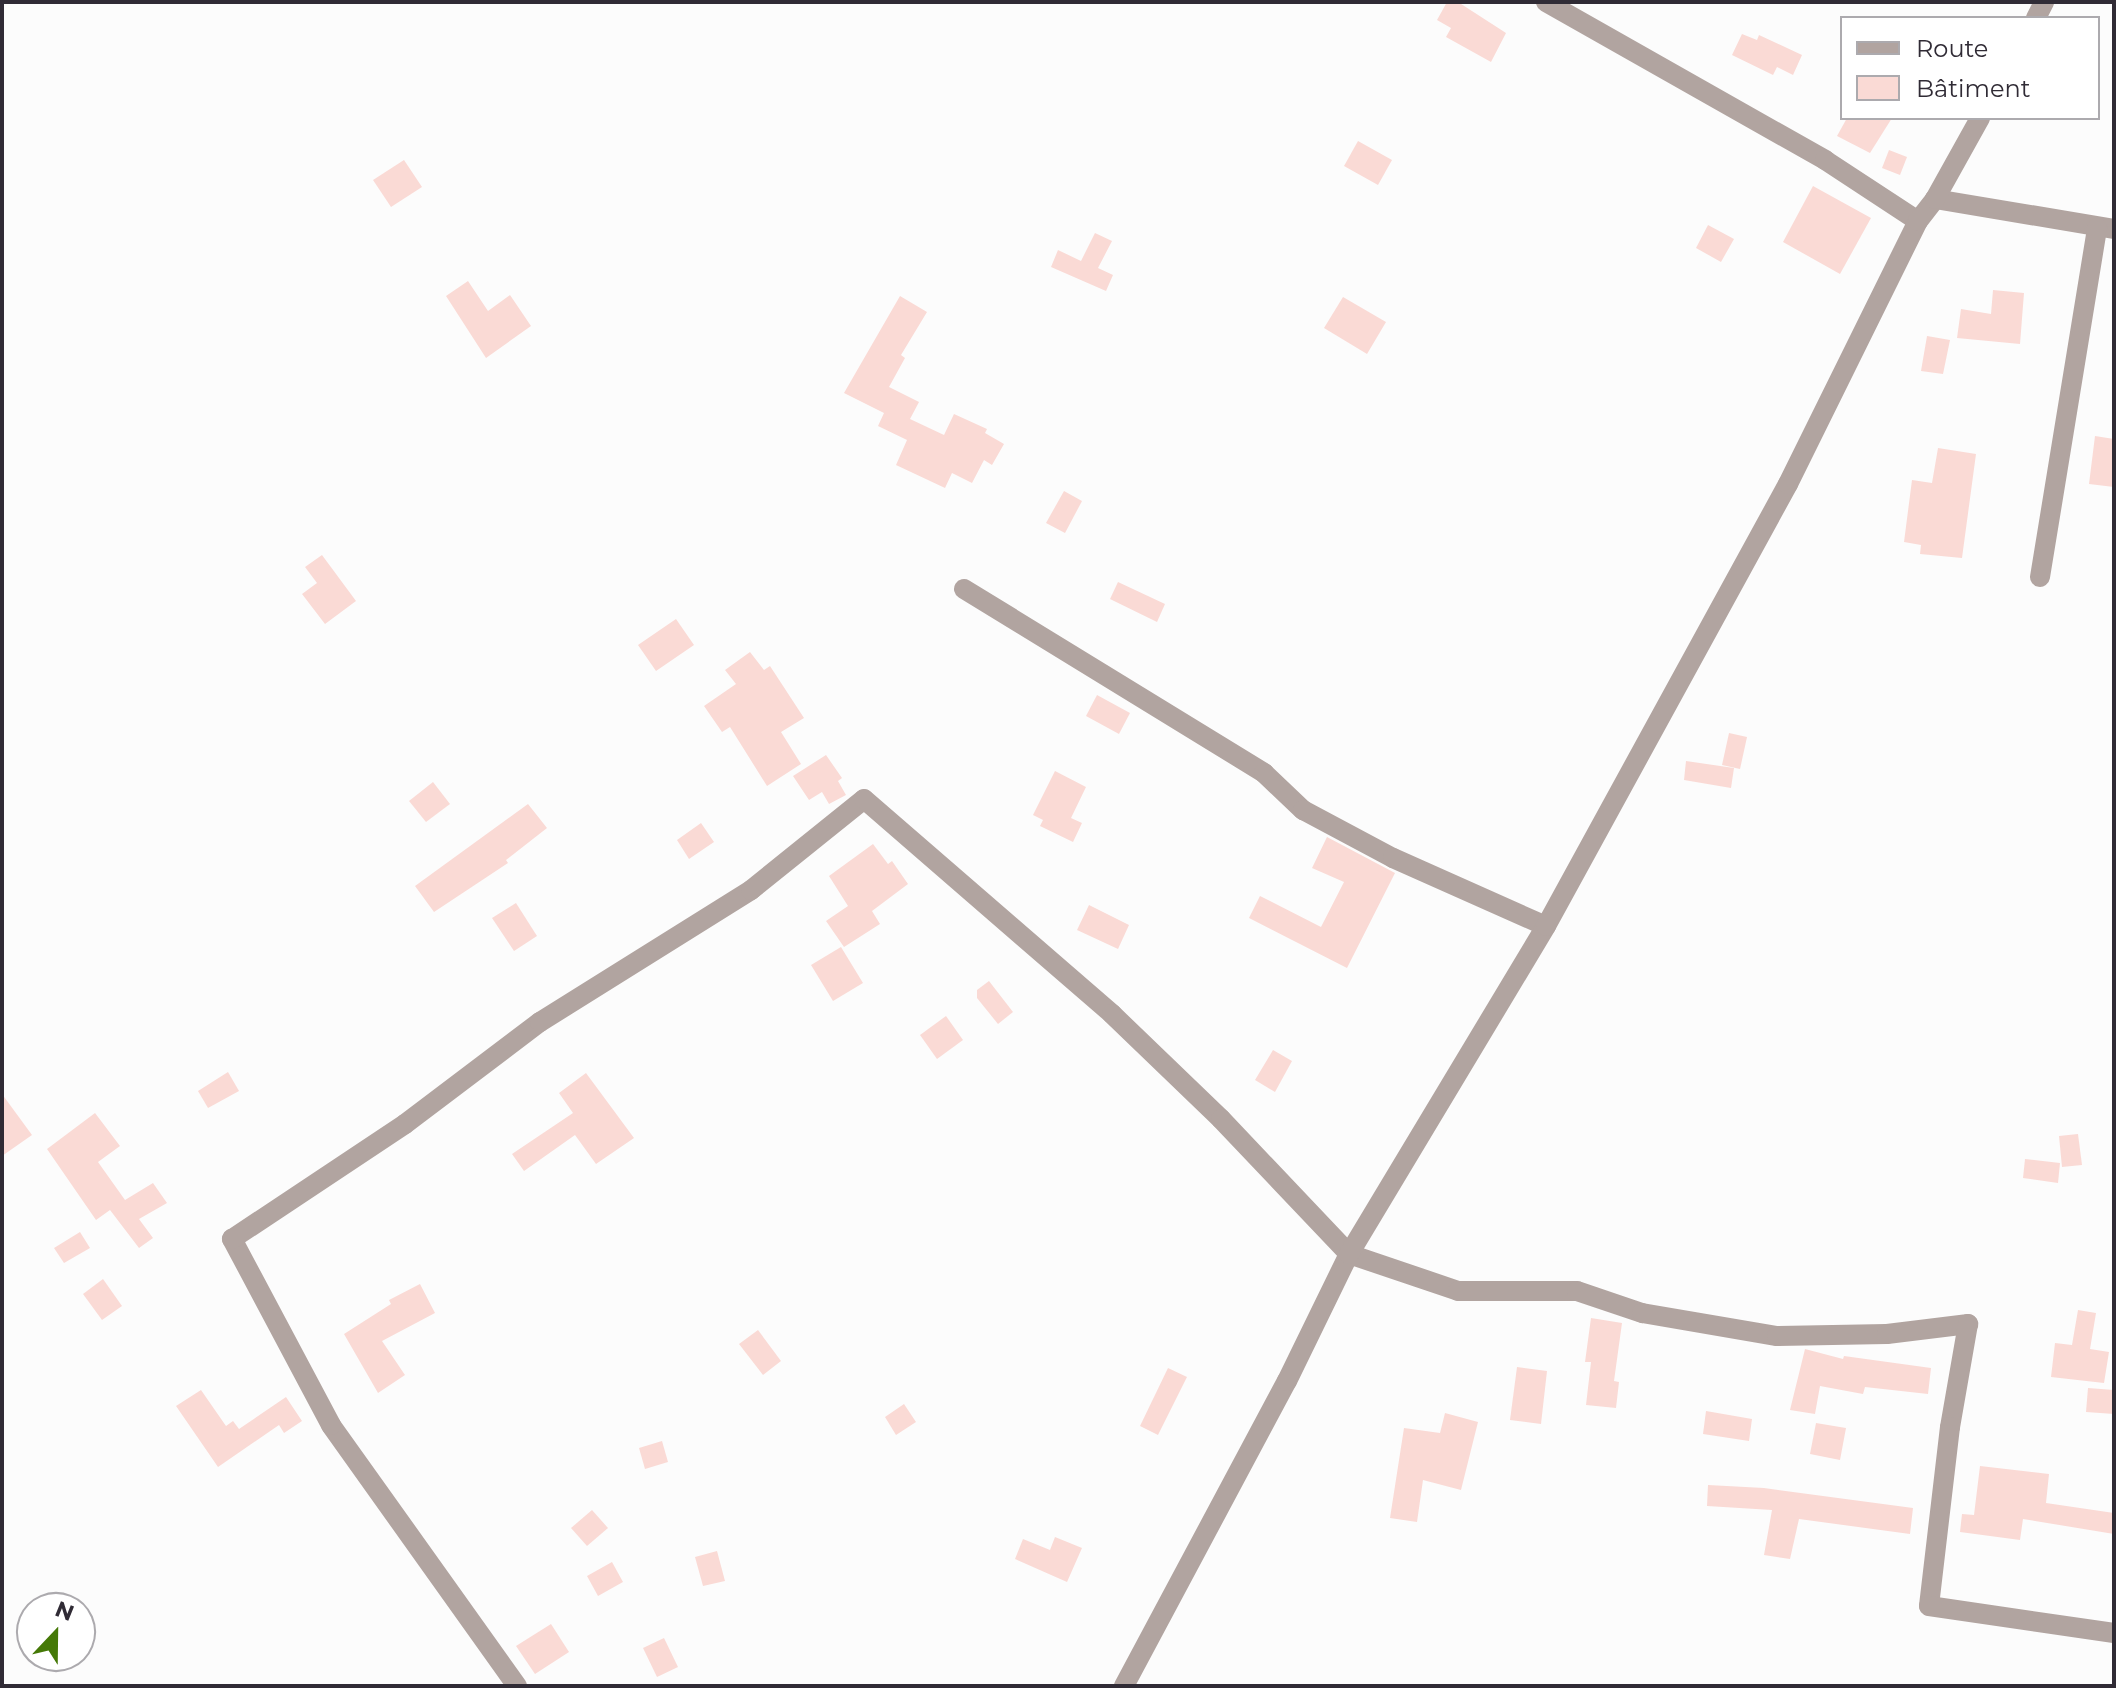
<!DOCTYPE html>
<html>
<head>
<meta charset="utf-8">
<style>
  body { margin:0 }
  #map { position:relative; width:2116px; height:1688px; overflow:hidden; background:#fcfcfc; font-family:Montserrat,sans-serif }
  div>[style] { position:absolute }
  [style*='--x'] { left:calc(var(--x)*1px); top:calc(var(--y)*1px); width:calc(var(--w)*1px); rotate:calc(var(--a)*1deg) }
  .building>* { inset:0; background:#fadad5 }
  .minor>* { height:20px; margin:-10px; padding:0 10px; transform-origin:10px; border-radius:10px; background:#b1a4a0 }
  span { translate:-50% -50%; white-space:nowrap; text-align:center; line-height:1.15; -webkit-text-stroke:6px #fff; paint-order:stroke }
  .frame { position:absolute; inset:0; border:4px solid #302b35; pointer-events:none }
  .legend { position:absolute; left:1840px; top:16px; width:260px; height:104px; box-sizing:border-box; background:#fff; border:2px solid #acaaae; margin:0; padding:10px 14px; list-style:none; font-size:24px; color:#302b35 }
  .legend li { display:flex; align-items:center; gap:16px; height:40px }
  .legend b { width:40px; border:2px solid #acaaae }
  .north { position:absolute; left:16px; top:1592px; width:80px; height:80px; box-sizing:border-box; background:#fff; border:2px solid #acaaae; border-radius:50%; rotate:22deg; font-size:22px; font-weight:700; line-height:32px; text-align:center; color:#302b35 }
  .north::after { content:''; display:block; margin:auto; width:28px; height:36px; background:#457907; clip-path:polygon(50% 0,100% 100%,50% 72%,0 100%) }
</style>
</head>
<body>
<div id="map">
  <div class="building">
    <div style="clip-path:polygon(1447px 2px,1458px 2px,1506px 33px,1491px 62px,1446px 37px,1451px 28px,1437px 20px)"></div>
    <div style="clip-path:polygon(1742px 34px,1757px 40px,1759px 35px,1802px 55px,1793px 75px,1777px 67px,1773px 75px,1732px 55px)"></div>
    <div style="clip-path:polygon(1847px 118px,1892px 118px,1870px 153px,1837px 136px)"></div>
    <div style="clip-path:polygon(1358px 141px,1392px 160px,1378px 185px,1344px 166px)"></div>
    <div style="clip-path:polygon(1889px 150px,1907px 157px,1900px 175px,1882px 168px)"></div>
    <div style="clip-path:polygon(404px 160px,422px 187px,391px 207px,373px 180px)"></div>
    <div style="clip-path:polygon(1813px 186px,1871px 218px,1840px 274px,1783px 242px)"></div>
    <div style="clip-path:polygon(1708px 225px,1734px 239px,1721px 262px,1696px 248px)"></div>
    <div style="clip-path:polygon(1095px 233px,1112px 241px,1098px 268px,1113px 275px,1106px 291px,1051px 267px,1058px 250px,1081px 261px)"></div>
    <div style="clip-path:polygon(468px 281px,488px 311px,510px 295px,531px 326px,486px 358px,446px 296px)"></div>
    <div style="clip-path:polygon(1993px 290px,2024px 293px,2020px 344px,1957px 338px,1961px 309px,1991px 314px)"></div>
    <div style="clip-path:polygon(900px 296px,927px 312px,901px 355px,905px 358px,889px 387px,919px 402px,910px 419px,944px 435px,954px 414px,987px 429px,985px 433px,1004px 444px,992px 465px,984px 460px,972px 483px,952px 473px,945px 488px,896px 465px,907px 440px,878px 426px,884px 413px,844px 393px)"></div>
    <div style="clip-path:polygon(1343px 297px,1386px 322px,1367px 354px,1324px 328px)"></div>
    <div style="clip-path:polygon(1927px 336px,1950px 340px,1943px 374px,1921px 371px)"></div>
    <div style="clip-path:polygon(2095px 436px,2114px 439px,2114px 487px,2089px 484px)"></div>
    <div style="clip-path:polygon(1938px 448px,1976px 454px,1962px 558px,1920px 554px,1921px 545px,1904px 542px,1912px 480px,1932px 483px)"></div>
    <div style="clip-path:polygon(1064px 491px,1082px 501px,1065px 533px,1046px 523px)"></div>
    <div style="clip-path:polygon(322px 555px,356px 601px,325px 624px,302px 594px,317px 583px,305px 567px)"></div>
    <div style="clip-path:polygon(1118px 582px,1165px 604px,1157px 622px,1110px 599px)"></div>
    <div style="clip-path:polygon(676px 619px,694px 645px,656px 671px,638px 645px)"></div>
    <div style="clip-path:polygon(750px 652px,764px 670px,770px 666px,804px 718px,781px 732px,801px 764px,767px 786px,730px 727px,722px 732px,704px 706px,736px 684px,725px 670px)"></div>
    <div style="clip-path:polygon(1097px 695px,1130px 713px,1119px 734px,1086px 716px)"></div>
    <div style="clip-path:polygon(1729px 733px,1747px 737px,1740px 769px,1722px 765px)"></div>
    <div style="clip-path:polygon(826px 755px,842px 778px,838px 781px,846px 795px,829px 804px,822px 792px,809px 800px,793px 776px)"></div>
    <div style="clip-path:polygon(1686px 761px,1734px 768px,1731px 788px,1684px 780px)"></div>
    <div style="clip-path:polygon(1055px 771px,1086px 787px,1071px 818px,1082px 823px,1073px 842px,1040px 826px,1043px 820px,1033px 815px)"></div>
    <div style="clip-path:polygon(433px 782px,450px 804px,426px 822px,409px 801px)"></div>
    <div style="clip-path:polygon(528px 804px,547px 828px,506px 860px,508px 863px,434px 912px,415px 886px)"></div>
    <div style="clip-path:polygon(701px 823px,714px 842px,689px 859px,677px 840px)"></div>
    <div style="clip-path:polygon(1327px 837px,1395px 873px,1347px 968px,1249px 918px,1260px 896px,1321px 927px,1344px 882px,1312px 868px)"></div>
    <div style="clip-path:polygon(873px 844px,888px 864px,892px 861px,908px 884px,872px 911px,880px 924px,844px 947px,826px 921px,848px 906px,829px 876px)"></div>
    <div style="clip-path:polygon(516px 903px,537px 936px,514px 951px,492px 918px)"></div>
    <div style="clip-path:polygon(1089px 905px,1129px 925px,1118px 949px,1077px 930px)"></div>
    <div style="clip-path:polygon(841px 947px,863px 983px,833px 1001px,811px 965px)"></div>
    <div style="clip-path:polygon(989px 981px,1013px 1012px,998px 1024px,977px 998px,977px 990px)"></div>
    <div style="clip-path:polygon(946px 1016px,963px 1040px,937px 1059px,920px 1035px)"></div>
    <div style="clip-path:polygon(1273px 1050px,1292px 1061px,1275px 1092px,1255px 1080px)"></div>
    <div style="clip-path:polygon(228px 1072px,239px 1091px,208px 1108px,198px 1091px)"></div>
    <div style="clip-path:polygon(586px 1073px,634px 1138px,596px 1164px,575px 1135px,524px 1171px,512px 1154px,573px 1113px,559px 1093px)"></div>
    <div style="clip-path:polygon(2px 1094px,32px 1135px,2px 1156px)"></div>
    <div style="clip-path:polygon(95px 1113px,120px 1146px,98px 1162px,125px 1200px,153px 1183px,167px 1203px,139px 1219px,153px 1238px,139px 1248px,110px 1210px,96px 1220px,47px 1149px)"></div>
    <div style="clip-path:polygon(2078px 1134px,2082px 1165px,2062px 1167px,2059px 1136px)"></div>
    <div style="clip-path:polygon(2025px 1159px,2060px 1163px,2058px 1183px,2023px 1178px)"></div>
    <div style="clip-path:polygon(80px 1232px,90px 1248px,64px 1263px,54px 1248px)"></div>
    <div style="clip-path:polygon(103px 1279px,122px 1306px,102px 1320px,83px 1294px)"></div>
    <div style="clip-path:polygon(420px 1284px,435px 1313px,382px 1341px,405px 1375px,378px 1393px,344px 1334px,391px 1304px,389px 1300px)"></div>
    <div style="clip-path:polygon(2078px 1310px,2096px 1313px,2090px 1349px,2109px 1352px,2104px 1383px,2051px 1377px,2055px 1343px,2072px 1345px)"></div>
    <div style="clip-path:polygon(1591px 1318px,1622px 1323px,1614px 1381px,1619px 1382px,1616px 1408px,1586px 1405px,1591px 1362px,1585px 1362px)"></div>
    <div style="clip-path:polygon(758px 1330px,781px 1361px,763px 1375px,739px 1344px)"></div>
    <div style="clip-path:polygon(1805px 1349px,1843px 1359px,1844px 1356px,1931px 1368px,1928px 1394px,1865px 1387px,1863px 1394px,1820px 1386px,1815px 1414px,1790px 1410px)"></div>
    <div style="clip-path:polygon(1517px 1367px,1547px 1371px,1541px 1424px,1510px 1420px)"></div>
    <div style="clip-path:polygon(1168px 1368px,1187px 1377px,1158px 1435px,1140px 1426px)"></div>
    <div style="clip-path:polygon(2088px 1388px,2114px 1390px,2114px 1414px,2086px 1412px)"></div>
    <div style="clip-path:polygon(201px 1390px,226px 1426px,233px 1421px,239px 1429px,286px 1397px,302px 1421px,284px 1433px,279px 1425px,218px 1467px,176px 1406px)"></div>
    <div style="clip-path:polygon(904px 1404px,916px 1422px,896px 1435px,885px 1417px)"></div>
    <div style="clip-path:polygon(1706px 1411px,1752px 1419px,1749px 1441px,1703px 1434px)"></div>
    <div style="clip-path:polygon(1445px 1413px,1478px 1422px,1461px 1490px,1423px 1480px,1417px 1522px,1390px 1518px,1404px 1428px,1440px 1433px)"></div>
    <div style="clip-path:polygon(1816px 1423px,1846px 1428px,1840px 1460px,1810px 1454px)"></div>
    <div style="clip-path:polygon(662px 1441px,668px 1462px,645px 1469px,639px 1448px)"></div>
    <div style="clip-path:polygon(1980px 1466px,2049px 1474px,2046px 1503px,2114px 1513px,2114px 1534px,2023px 1519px,2020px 1540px,1960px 1532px,1962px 1514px,1974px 1515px)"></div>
    <div style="clip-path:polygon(1708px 1485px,1764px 1488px,1913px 1508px,1910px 1534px,1799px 1519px,1790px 1559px,1764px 1555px,1772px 1510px,1707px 1506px)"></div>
    <div style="clip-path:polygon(592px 1510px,608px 1528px,587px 1546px,571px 1528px)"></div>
    <div style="clip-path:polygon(1055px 1537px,1082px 1548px,1067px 1582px,1015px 1559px,1023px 1539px,1050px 1550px)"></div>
    <div style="clip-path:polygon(717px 1551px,725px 1581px,703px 1586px,695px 1557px)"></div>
    <div style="clip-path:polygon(612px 1562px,623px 1582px,598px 1596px,587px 1576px)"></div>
    <div style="clip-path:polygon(551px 1624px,569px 1652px,535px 1674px,516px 1646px)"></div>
    <div style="clip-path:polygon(664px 1638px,678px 1667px,657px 1677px,643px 1648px)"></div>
  </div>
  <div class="minor">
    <div style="--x:1546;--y:2;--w:321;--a:29.5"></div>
    <div style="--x:1825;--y:160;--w:111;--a:33.3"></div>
    <div style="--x:2036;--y:18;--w:18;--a:-63"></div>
    <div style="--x:1935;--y:199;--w:181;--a:9.5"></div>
    <div style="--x:2040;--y:577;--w:354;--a:-80.7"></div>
    <div style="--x:964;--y:589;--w:352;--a:31.5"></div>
    <div style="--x:1264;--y:773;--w:54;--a:43.5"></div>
    <div style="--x:1303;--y:810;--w:102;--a:28.1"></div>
    <div style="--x:1393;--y:858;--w:167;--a:24"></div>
    <div style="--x:517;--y:1686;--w:320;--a:-125.5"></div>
    <div style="--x:331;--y:1425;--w:211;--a:-118"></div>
    <div style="--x:232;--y:1239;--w:208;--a:-33.6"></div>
    <div style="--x:405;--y:1124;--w:169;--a:-37.1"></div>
    <div style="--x:540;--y:1022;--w:249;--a:-32"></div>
    <div style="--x:751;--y:890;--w:145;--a:-38.8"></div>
    <div style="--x:864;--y:799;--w:328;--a:40.9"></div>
    <div style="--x:1112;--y:1014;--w:151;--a:43.9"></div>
    <div style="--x:1221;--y:1119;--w:186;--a:46.5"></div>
    <div style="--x:1349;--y:1254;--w:115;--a:18.7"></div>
    <div style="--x:1458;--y:1291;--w:119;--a:0"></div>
    <div style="--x:1577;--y:1291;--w:69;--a:18.7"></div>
    <div style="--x:1642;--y:1313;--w:137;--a:9.7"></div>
    <div style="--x:1777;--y:1336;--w:110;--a:-1"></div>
    <div style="--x:1887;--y:1334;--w:82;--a:-7"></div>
    <div style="--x:1968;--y:1324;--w:105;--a:99.9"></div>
    <div style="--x:1950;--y:1427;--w:180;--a:96.7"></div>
    <div style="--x:1929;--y:1606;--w:187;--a:8.3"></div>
    <div style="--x:1124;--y:1686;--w:346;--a:-61.9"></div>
    <div style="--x:1287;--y:1381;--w:141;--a:-64"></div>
    <div style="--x:1349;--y:1254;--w:383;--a:-59"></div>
    <div style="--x:1546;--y:926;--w:504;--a:-61.3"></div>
    <div style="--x:1788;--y:484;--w:293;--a:-63.7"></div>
    <div style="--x:1918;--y:221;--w:28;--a:-52"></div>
    <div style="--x:1935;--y:199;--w:93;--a:-60.9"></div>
  </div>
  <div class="frame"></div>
  <ul class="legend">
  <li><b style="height:10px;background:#b1a4a0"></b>Route</li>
  <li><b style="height:22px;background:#fadad5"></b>Bâtiment</li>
  </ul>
  <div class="north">N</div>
</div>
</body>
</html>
